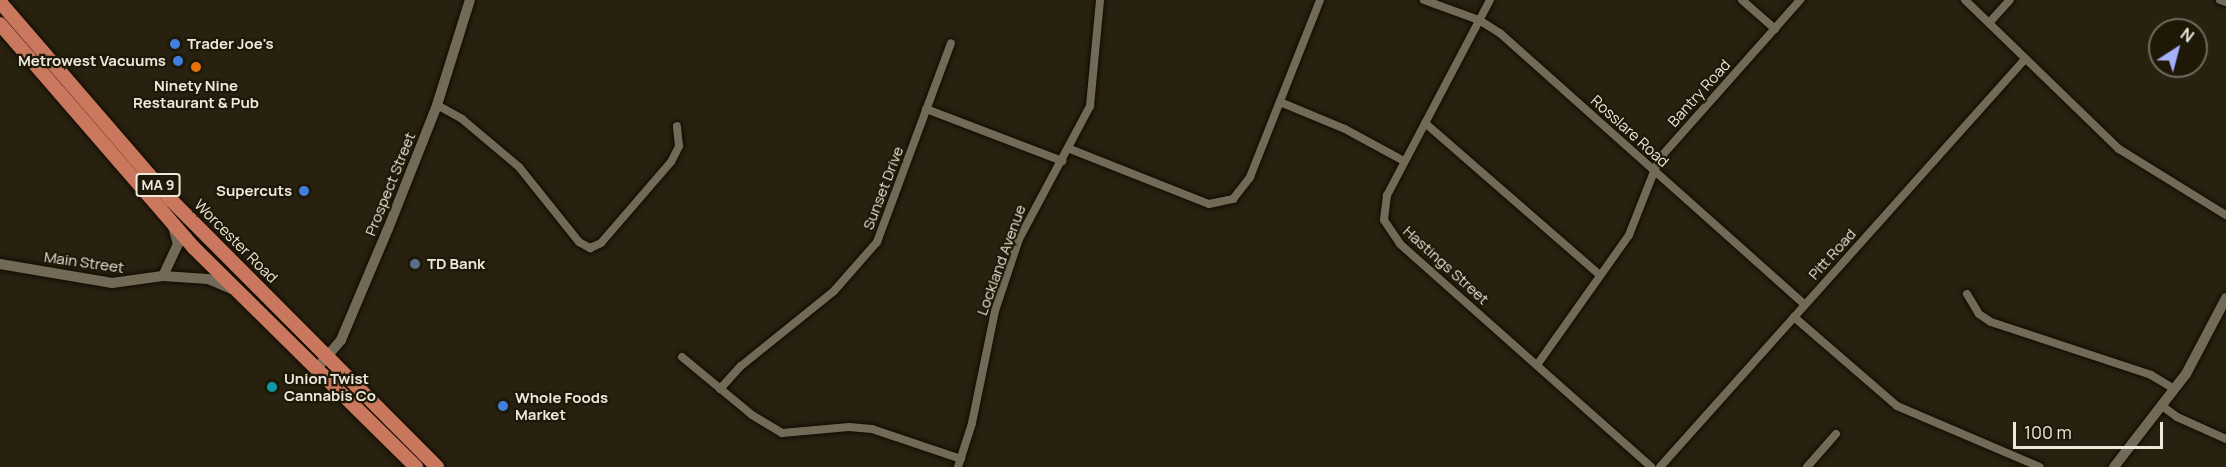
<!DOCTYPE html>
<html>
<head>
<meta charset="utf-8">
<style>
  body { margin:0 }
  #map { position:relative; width:2226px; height:467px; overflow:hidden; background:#282110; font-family:Manrope,sans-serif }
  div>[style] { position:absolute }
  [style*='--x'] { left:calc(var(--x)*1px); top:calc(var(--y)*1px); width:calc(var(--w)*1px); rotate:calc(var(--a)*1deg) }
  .roads { filter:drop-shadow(0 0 2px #110b00) drop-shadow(0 0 2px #110b00) }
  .minor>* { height:8px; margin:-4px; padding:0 4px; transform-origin:4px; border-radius:4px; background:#726a56 }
  .tertiary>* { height:10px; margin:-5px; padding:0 5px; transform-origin:5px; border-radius:5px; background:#726a56 }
  .trunk>* { height:14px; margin:-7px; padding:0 7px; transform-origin:7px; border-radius:7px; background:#ca785d }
  .dots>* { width:16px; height:16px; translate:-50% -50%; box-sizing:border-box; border:3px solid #1e1807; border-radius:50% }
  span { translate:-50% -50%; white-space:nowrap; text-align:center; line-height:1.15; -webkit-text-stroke:4.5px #1e1807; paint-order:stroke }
  .shield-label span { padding:2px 4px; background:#1e1807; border:2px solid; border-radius:4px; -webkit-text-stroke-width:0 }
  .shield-label { font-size:14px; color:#ece8dc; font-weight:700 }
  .poi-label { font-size:15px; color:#ece8dc; font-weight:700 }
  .left { translate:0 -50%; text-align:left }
  .right { translate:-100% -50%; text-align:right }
  .street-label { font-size:15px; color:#ece8dc }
  .north { position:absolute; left:2148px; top:18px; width:60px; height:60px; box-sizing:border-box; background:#1e1807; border:2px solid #706b5c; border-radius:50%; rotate:36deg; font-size:16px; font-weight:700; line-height:24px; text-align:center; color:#ece8dc }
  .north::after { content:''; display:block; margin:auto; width:21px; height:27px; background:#a6b1fc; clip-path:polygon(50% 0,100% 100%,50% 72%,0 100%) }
  .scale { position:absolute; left:2013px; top:422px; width:150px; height:27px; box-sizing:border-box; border:3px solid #ece8dc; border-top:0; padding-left:8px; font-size:18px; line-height:21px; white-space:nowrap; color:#ece8dc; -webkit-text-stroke:4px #1e1807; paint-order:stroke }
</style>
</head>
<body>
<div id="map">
  <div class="roads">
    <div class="minor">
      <div style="--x:1424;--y:0;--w:59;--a:20"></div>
      <div style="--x:1479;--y:20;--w:26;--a:32"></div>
      <div style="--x:1501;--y:34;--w:407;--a:41.7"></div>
      <div style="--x:1490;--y:0;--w:221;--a:117.8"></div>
      <div style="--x:1387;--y:195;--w:25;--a:97"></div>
      <div style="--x:1384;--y:220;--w:29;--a:56"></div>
      <div style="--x:1400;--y:244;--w:336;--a:41.6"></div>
      <div style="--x:1742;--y:0;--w:44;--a:41.3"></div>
      <div style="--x:1965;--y:0;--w:214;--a:44.1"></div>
      <div style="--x:2119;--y:149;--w:126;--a:31.7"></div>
      <div style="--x:2220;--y:0;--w:6;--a:18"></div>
      <div style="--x:1989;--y:23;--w:31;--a:-48"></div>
      <div style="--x:1280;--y:102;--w:70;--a:22.6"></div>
      <div style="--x:1345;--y:129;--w:67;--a:28.5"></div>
      <div style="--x:437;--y:105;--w:29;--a:29"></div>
      <div style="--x:462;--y:119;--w:75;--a:40.1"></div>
      <div style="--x:519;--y:167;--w:96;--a:51.3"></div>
      <div style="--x:579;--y:242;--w:13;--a:29"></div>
      <div style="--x:590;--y:248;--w:12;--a:-24"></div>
      <div style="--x:601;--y:243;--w:107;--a:-49.2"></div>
      <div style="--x:671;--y:162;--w:18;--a:-63"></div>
      <div style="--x:679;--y:146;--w:20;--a:-96"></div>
      <div style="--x:926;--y:109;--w:146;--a:20.9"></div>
      <div style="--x:1425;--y:123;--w:232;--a:41"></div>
      <div style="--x:1070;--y:149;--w:149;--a:21.6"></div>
      <div style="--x:1209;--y:204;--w:25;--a:-12"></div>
      <div style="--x:1233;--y:199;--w:28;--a:-52"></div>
      <div style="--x:1250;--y:177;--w:190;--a:-68.4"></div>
      <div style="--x:1967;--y:294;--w:23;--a:59"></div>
      <div style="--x:1979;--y:314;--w:14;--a:34"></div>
      <div style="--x:1991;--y:322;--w:169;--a:18.3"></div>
      <div style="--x:2151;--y:375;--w:27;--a:31"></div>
      <div style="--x:1794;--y:317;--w:136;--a:40.8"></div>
      <div style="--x:1897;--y:406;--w:155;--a:23.1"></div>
      <div style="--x:682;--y:357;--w:91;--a:39.6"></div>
      <div style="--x:752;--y:415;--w:35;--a:31"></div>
      <div style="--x:782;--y:433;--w:67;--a:-5.1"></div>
      <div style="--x:849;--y:427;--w:23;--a:5"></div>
      <div style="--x:872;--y:429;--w:94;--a:18.6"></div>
      <div style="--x:1537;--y:365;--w:159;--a:-54.7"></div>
      <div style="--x:1629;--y:235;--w:82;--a:-68.5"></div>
      <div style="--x:1659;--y:159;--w:213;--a:-48.4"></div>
      <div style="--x:720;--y:389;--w:31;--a:-48"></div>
      <div style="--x:741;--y:366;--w:119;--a:-38.9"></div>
      <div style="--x:834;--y:291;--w:65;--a:-48.7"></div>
      <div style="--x:877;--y:242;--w:212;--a:-69.6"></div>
      <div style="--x:2161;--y:405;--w:20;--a:37"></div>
      <div style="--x:2177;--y:417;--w:54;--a:24.2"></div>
      <div style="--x:958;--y:467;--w:46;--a:-72.3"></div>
      <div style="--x:972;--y:423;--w:114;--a:-78.4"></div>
      <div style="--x:995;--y:311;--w:76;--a:-71.6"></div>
      <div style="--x:1019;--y:239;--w:151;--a:-61.9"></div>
      <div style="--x:1090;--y:106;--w:106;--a:-84.6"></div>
      <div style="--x:1660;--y:467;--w:547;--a:-48.18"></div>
      <div style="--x:1807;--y:467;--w:44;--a:-48.7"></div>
    </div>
    <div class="tertiary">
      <div style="--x:0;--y:264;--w:114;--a:9.6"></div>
      <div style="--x:112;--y:283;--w:51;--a:-7.8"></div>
      <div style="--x:163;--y:276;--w:45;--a:3.8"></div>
      <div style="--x:208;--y:279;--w:26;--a:23"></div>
      <div style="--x:163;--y:276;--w:35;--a:-65"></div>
      <div style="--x:178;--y:244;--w:18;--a:-106"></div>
      <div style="--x:316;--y:369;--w:38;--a:-49"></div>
      <div style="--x:341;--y:340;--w:121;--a:-67.1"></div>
      <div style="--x:388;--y:229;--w:133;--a:-68.4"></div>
      <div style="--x:437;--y:105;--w:110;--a:-72.6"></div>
      <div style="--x:2114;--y:467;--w:118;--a:-52.3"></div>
      <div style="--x:2186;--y:374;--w:86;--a:-62.2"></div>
    </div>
    <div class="trunk">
      <div style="--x:0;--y:2;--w:262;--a:49.2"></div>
      <div style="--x:171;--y:200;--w:377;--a:45.1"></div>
      <div style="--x:0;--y:24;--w:296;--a:49.1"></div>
      <div style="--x:194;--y:248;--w:312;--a:44.6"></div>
    </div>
  </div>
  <div class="dots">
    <div style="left:175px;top:44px;background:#3f7fe0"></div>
    <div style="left:178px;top:61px;background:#3f7fe0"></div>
    <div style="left:196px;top:67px;background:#e8710a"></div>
    <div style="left:304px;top:191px;background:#3f7fe0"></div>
    <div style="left:415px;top:264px;background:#5c6f8a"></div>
    <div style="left:272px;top:387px;background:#0f9aa8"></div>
    <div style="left:503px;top:406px;background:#3f7fe0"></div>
  </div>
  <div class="shield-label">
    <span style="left:158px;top:185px">MA 9</span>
  </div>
  <div class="poi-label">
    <span class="left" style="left:187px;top:44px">Trader Joe's</span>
    <span class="right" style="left:166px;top:61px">Metrowest Vacuums</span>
    <span style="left:196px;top:94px">Ninety Nine<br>Restaurant &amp; Pub</span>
    <span class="right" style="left:292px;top:191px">Supercuts</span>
    <span class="left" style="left:427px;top:264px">TD Bank</span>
    <span class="left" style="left:284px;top:387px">Union Twist<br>Cannabis Co</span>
    <span class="left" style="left:515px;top:406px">Whole Foods<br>Market</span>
  </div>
  <div class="street-label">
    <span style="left:1699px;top:93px;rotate:-48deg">Bantry Road</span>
    <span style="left:1630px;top:131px;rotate:42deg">Rosslare Road</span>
    <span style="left:390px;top:184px;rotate:-68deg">Prospect Street</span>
    <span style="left:883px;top:188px;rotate:-69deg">Sunset Drive</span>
    <span style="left:236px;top:241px;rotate:45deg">Worcester Road</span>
    <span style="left:1832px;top:254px;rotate:-48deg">Pitt Road</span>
    <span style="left:1001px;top:260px;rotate:-70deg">Lockland Avenue</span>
    <span style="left:84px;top:262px;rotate:8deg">Main Street</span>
    <span style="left:1446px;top:265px;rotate:42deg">Hastings Street</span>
  </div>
  <div class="north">N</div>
  <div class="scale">100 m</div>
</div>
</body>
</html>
